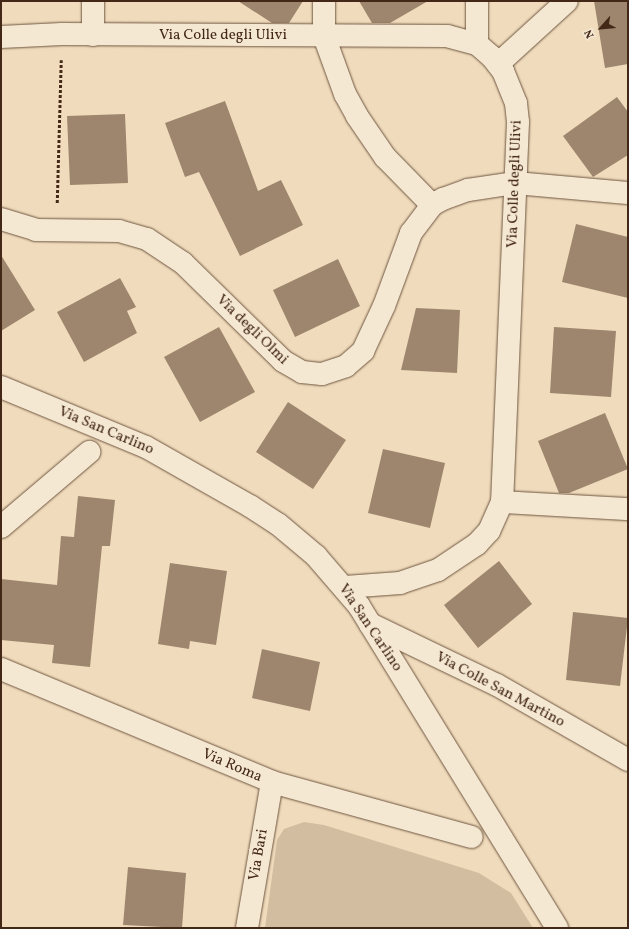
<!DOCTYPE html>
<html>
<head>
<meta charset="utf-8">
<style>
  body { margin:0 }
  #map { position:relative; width:629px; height:929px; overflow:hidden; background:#f0dcbc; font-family:Vollkorn,serif }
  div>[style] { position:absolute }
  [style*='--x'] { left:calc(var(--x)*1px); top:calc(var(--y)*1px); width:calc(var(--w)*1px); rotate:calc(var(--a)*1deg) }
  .green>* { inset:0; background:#d3bda0 }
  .building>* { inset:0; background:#9d866d }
  .path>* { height:2.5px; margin-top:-1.25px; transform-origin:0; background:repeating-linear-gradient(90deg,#442817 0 3px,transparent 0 5px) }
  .roads { filter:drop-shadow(0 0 1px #6f5540) drop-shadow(0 0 1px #6f5540) }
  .minor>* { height:22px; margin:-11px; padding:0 11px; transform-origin:11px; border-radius:11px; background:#f5e8d3 }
  .tertiary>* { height:22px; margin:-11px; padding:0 11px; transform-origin:11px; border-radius:11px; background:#f5e8d3 }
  span { translate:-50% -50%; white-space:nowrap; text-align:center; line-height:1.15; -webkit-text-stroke:4px #f5e8d3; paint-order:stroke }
  .street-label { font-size:15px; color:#442817 }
  .frame { position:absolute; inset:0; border:2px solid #442817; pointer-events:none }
  .north { position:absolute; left:581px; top:8px; width:40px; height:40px; -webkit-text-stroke:3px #f5e8d3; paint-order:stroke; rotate:243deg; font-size:11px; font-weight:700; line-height:16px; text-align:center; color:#442817 }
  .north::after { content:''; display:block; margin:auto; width:14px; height:18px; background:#442817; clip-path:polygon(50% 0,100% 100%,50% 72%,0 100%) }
</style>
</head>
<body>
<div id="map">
  <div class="green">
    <div style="clip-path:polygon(304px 822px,324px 825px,479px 873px,511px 893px,533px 928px,265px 928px,277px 840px,284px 829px)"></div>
  </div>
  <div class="building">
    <div style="clip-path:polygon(238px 1px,303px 1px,289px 23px,272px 23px)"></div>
    <div style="clip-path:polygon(359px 1px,428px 1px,390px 23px,372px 23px)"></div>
    <div style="clip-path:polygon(594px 1px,628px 1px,628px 64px,605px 68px)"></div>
    <div style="clip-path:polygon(617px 97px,628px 112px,628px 155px,593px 177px,563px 136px)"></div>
    <div style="clip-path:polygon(225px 101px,258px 191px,281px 180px,303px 225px,240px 256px,199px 172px,185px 177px,165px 123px)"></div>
    <div style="clip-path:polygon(125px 114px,128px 183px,70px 185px,67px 116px)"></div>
    <div style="clip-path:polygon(576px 224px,628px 237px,628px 298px,562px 282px)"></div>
    <div style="clip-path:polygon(1px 255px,35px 310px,1px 331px)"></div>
    <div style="clip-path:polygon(338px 259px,360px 306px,295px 337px,273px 290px)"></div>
    <div style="clip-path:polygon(120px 278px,136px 307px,127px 311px,137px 333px,84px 362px,57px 312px)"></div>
    <div style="clip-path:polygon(416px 308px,460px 310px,457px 373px,401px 370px)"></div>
    <div style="clip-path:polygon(219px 327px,255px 392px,200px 422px,164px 357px)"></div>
    <div style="clip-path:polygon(554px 327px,616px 331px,611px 397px,550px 393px)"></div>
    <div style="clip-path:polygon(288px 402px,346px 440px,313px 489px,256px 452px)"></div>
    <div style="clip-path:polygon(605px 413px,628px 469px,569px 493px,559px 493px,538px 441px)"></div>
    <div style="clip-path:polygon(383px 449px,445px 463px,430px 528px,368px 513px)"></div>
    <div style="clip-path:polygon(78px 496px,115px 500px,110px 546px,102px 546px,90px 667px,52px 663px,54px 645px,1px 640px,1px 579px,57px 585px,61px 536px,74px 537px)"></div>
    <div style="clip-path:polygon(499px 561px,532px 604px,478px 648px,444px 605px)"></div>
    <div style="clip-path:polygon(170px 563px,227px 571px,216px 645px,190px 641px,189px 649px,158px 644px)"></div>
    <div style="clip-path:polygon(573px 612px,628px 618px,620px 686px,566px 680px)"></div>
    <div style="clip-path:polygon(262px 649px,320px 662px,310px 711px,252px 698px)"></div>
    <div style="clip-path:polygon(128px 867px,186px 873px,182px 928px,123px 925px)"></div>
  </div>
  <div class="path">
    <div style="--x:57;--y:203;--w:143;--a:-88.4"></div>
  </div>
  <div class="roads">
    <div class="minor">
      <div style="--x:324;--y:1;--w:35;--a:90"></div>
      <div style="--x:324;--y:36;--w:62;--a:70.1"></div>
      <div style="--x:345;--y:94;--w:25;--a:61"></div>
      <div style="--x:357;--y:116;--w:50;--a:55.7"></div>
      <div style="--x:385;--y:157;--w:67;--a:45.6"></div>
      <div style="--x:93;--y:35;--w:34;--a:-90"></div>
      <div style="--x:1;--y:37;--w:61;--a:-2.8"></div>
      <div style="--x:62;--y:34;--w:385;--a:0.3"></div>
      <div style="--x:447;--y:36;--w:31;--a:15"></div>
      <div style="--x:477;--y:44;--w:20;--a:41"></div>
      <div style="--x:492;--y:57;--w:18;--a:52"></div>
      <div style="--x:503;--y:71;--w:35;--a:68"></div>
      <div style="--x:516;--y:103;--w:19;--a:84"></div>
      <div style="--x:518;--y:122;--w:380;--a:92.4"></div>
      <div style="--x:502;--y:502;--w:32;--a:114"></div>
      <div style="--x:489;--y:531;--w:18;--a:133"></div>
      <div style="--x:477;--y:544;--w:47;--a:146.3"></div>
      <div style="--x:438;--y:570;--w:40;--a:161.1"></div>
      <div style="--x:400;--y:583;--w:55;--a:175.8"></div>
      <div style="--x:477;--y:44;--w:43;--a:-90"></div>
      <div style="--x:498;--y:64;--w:93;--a:-42.4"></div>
      <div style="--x:1;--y:219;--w:37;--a:17"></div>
      <div style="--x:36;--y:230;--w:83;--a:0.7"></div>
      <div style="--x:119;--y:231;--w:29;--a:16"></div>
      <div style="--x:147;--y:239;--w:43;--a:33.7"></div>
      <div style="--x:183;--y:263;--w:140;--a:44.4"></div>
      <div style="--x:283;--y:361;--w:22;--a:30"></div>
      <div style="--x:302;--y:372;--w:20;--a:6"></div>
      <div style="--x:322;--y:374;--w:25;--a:-18"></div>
      <div style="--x:346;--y:366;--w:23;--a:-41"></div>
      <div style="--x:363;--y:351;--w:50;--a:-65"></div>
      <div style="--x:384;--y:306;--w:78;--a:-69.7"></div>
      <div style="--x:411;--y:233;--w:35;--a:-53"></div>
      <div style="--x:432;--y:205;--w:13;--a:-29"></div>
      <div style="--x:443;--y:199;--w:27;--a:-20"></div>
      <div style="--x:468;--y:190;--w:48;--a:-8.5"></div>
      <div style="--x:515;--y:183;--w:113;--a:5.1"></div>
      <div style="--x:502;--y:502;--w:126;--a:3.2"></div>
      <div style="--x:1;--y:527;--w:116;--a:-40.4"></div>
      <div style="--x:370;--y:624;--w:141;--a:25.7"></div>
      <div style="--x:497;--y:685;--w:151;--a:29.8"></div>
      <div style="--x:1;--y:669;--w:294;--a:22.6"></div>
      <div style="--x:272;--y:782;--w:207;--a:15.4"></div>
      <div style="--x:247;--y:928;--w:148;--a:-80.3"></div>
    </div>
    <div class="tertiary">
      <div style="--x:1;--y:387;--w:157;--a:22.5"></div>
      <div style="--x:146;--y:447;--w:120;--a:29.6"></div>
      <div style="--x:250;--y:506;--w:33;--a:33"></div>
      <div style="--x:278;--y:524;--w:50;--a:40.1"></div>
      <div style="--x:316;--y:556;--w:66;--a:49.3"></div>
      <div style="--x:359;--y:606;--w:378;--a:58.4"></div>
    </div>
  </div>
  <div class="street-label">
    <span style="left:223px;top:36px">Via Colle degli Ulivi</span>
    <span style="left:515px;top:184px;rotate:-88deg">Via Colle degli Ulivi</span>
    <span style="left:252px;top:330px;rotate:44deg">Via degli Olmi</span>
    <span style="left:106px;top:431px;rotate:23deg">Via San Carlino</span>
    <span style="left:370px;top:628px;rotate:56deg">Via San Carlino</span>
    <span style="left:500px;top:690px;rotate:28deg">Via Colle San Martino</span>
    <span style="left:232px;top:766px;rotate:23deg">Via Roma</span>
    <span style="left:259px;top:855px;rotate:-80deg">Via Bari</span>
  </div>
  <div class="frame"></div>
  <div class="north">N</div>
</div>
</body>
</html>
